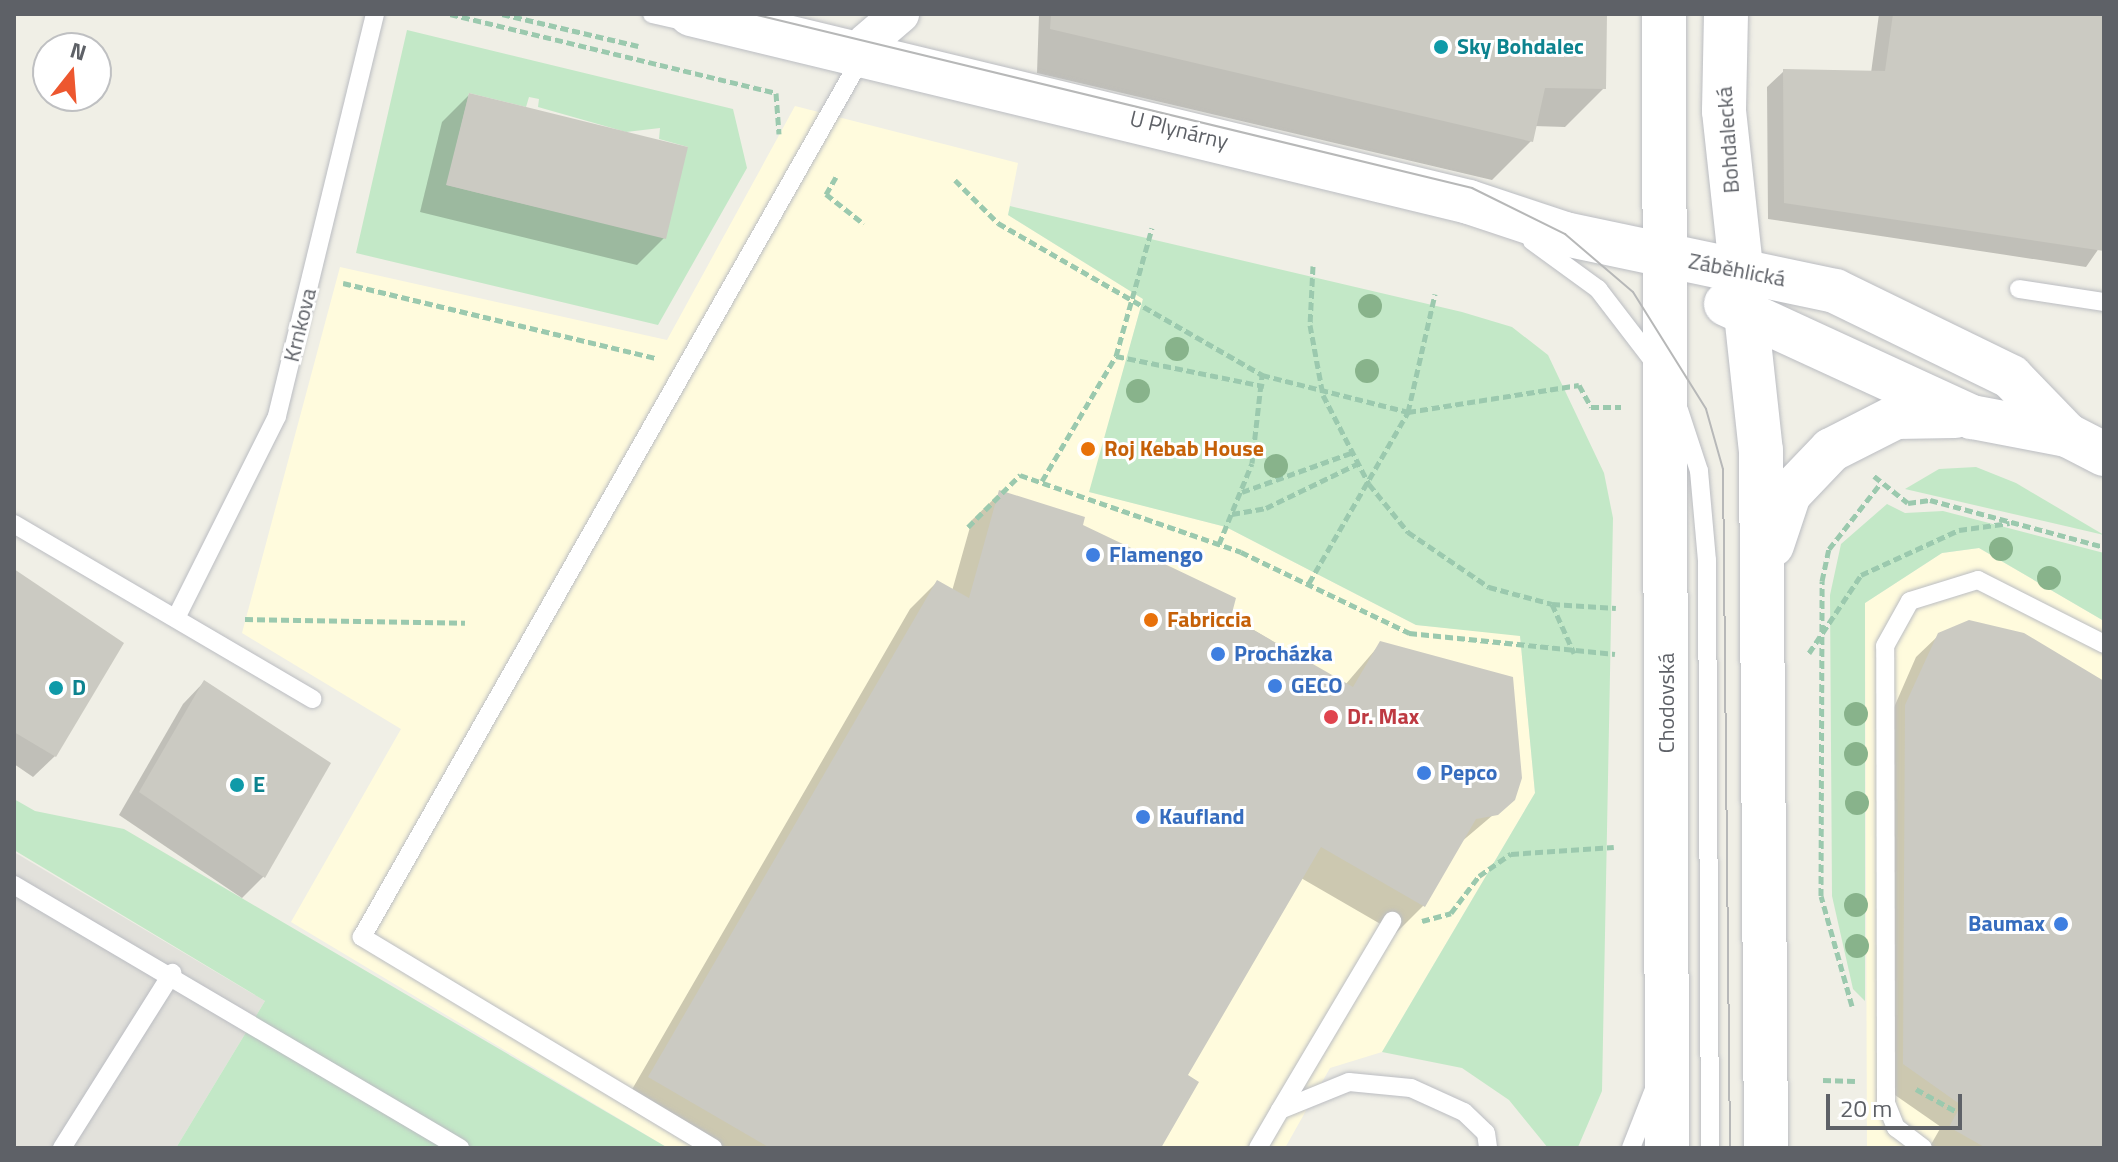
<!DOCTYPE html>
<html>
<head>
<meta charset="utf-8">
<style>
  body { margin:0 }
  #map { position:relative; width:2118px; height:1162px; overflow:hidden; background:#f0efe6; font-family:"Titillium Web",sans-serif }
  div>[style] { position:absolute }
  [style*='--x'] { left:calc(var(--x)*1px); top:calc(var(--y)*1px); width:calc(var(--w)*1px); rotate:calc(var(--a)*1deg) }
  .commercial>* { inset:0; background:#fffbdd }
  .industrial>* { inset:0; background:#e2e1db }
  .green>* { inset:0; background:#c3e8c7 }
  .shadow>* { inset:0; background:#0003 }
  .building>* { inset:0; background:#cbcac2 }
  .path>* { height:5px; margin-top:-2.5px; transform-origin:0; background:repeating-linear-gradient(90deg,#9bc9ae 0 8px,transparent 0 12px) }
  .roads { filter:drop-shadow(0 0 2px #bbbdc2) drop-shadow(0 0 2px #bbbdc2) }
  .lane>* { height:18px; margin:-9px; padding:0 9px; transform-origin:9px; border-radius:9px; background:#fff }
  .street>* { height:38px; margin:-19px; padding:0 19px; transform-origin:19px; border-radius:19px; background:#fff }
  .secondary>* { height:44px; margin:-22px; padding:0 22px; transform-origin:22px; border-radius:22px; background:#fff }
  .tram>* { height:2px; margin:-1px; padding:0 1px; transform-origin:1px; border-radius:1px; background:#b7b8b8 }
  .trees>* { width:24px; height:24px; margin:-12px; border-radius:50%; background:#88b38b }
  .dots>* { width:22px; height:22px; translate:-50% -50%; box-sizing:border-box; border:4px solid #fff; border-radius:50% }
  span { translate:-50% -50%; white-space:nowrap; text-align:center; line-height:1.15; -webkit-text-stroke:6px #fff; paint-order:stroke }
  .culture-label { font-size:22px; color:#0d838f; font-weight:700 }
  .left { translate:0 -50%; text-align:left }
  .street-label { font-size:22px; color:#5e6167 }
  .food-label { font-size:22px; color:#c56008; font-weight:700 }
  .shop-label { font-size:22px; color:#366cbe; font-weight:700 }
  .right { translate:-100% -50%; text-align:right }
  .health-label { font-size:22px; color:#be3a42; font-weight:700 }
  .frame { position:absolute; inset:0; border:16px solid #5e6167; pointer-events:none }
  .north { position:absolute; left:32px; top:32px; width:80px; height:80px; box-sizing:border-box; background:#fff; border:2px solid #bfc0c2; border-radius:50%; rotate:17deg; font-size:22px; font-weight:700; line-height:32px; text-align:center; color:#5e6167 }
  .north::after { content:''; display:block; margin:auto; width:28px; height:36px; background:#ed572f; clip-path:polygon(50% 0,100% 100%,50% 72%,0 100%) }
  .scale { position:absolute; left:1826px; top:1094px; width:136px; height:36px; box-sizing:border-box; border:4px solid #5e6167; border-top:0; padding-left:10px; font-size:24px; line-height:28px; white-space:nowrap; color:#5e6167; -webkit-text-stroke:6px #fff; paint-order:stroke }
</style>
</head>
<body>
<div id="map">
  <div class="commercial">
    <div style="clip-path:polygon(795px 106px,1018px 163px,1008px 215px,1143px 299px,1090px 492px,1226px 527px,1416px 625px,1520px 635px,1535px 793px,1382px 1052px,1330px 1068px,1285px 1148px,668px 1148px,291px 922px,401px 729px,242px 633px,340px 267px,667px 340px)"></div>
    <div style="clip-path:polygon(1979px 548px,2104px 621px,2104px 1148px,1867px 1148px,1865px 603px,1942px 553px)"></div>
  </div>
  <div class="industrial">
    <div style="clip-path:polygon(14px 852px,265px 1001px,176px 1148px,14px 1148px)"></div>
  </div>
  <div class="green">
    <div style="clip-path:polygon(evenodd,407px 30px,733px 109px,747px 168px,658px 325px,356px 253px,407px 30px,469px 93px,526px 107px,529px 97px,539px 99px,538px 107px,626px 132px,660px 128px,659px 139px,688px 147px,575px 216px,479px 193px,447px 185px,469px 93px)"></div>
    <div style="clip-path:polygon(1010px 206px,1462px 312px,1512px 327px,1548px 355px,1604px 473px,1613px 518px,1602px 1091px,1578px 1147px,1548px 1148px,1509px 1100px,1462px 1068px,1382px 1052px,1535px 793px,1520px 636px,1416px 625px,1226px 527px,1089px 492px,1143px 299px,1008px 215px)"></div>
    <div style="clip-path:polygon(1976px 467px,2016px 483px,2104px 535px,1905px 489px,1939px 469px)"></div>
    <div style="clip-path:polygon(1887px 504px,1905px 513px,1943px 511px,2104px 553px,2104px 621px,1979px 548px,1942px 553px,1865px 603px,1865px 1001px,1853px 989px,1832px 896px,1830px 595px,1841px 544px)"></div>
    <div style="clip-path:polygon(14px 799px,35px 811px,124px 829px,668px 1148px,176px 1148px,265px 1001px,14px 850px)"></div>
  </div>
  <div class="shadow">
    <div style="clip-path:polygon(1039px 14px,1605px 14px,1604px 88px,1565px 127px,1534px 126px,1531px 141px,1492px 180px,1037px 73px)"></div>
    <div style="clip-path:polygon(1879px 14px,2104px 14px,2104px 241px,2086px 267px,1768px 219px,1767px 87px,1784px 71px,1871px 73px)"></div>
    <div style="clip-path:polygon(469px 95px,664px 238px,637px 265px,420px 212px,442px 122px)"></div>
    <div style="clip-path:polygon(1000px 493px,1081px 526px,1345px 685px,1381px 643px,1513px 798px,1460px 843px,1423px 906px,1396px 933px,1301px 878px,1185px 1076px,1158px 1148px,697px 1148px,623px 1105px,910px 609px,937px 582px,952px 591px,972px 520px)"></div>
    <div style="clip-path:polygon(14px 573px,55px 756px,33px 777px,14px 764px)"></div>
    <div style="clip-path:polygon(1939px 635px,2104px 683px,2104px 1148px,1929px 1148px,1941px 1127px,1882px 1086px,1885px 728px,1916px 657px)"></div>
    <div style="clip-path:polygon(204px 682px,264px 876px,242px 898px,119px 815px,183px 704px)"></div>
  </div>
  <div class="building">
    <div style="clip-path:polygon(1051px 14px,1607px 14px,1606px 89px,1545px 88px,1533px 142px,1050px 29px)"></div>
    <div style="clip-path:polygon(1893px 14px,2104px 14px,2104px 251px,1784px 203px,1783px 69px,1885px 71px)"></div>
    <div style="clip-path:polygon(469px 93px,688px 147px,666px 239px,446px 185px)"></div>
    <div style="clip-path:polygon(999px 490px,1085px 517px,1083px 525px,1236px 598px,1231px 617px,1353px 687px,1380px 641px,1513px 677px,1522px 778px,1515px 800px,1498px 815px,1476px 819px,1425px 907px,1321px 847px,1188px 1075px,1199px 1082px,1161px 1148px,770px 1148px,648px 1077px,937px 580px,969px 598px)"></div>
    <div style="clip-path:polygon(14px 569px,124px 643px,56px 757px,14px 732px)"></div>
    <div style="clip-path:polygon(1969px 620px,2024px 633px,2104px 681px,2104px 1148px,1986px 1148px,1949px 1127px,1961px 1105px,1903px 1064px,1905px 705px,1938px 633px)"></div>
    <div style="clip-path:polygon(204px 680px,331px 763px,265px 878px,139px 792px)"></div>
  </div>
  <div class="path">
    <div style="--x:450;--y:14;--w:335;--a:13.6"></div>
    <div style="--x:776;--y:93;--w:41;--a:85.8"></div>
    <div style="--x:502;--y:14;--w:140;--a:13.2"></div>
    <div style="--x:836;--y:177;--w:20;--a:120"></div>
    <div style="--x:826;--y:194;--w:48;--a:38.3"></div>
    <div style="--x:955;--y:180;--w:61;--a:45"></div>
    <div style="--x:998;--y:223;--w:305;--a:29.9"></div>
    <div style="--x:1262;--y:375;--w:151;--a:14.2"></div>
    <div style="--x:1408;--y:412;--w:173;--a:-9"></div>
    <div style="--x:1579;--y:385;--w:25;--a:61"></div>
    <div style="--x:1591;--y:407;--w:30;--a:0"></div>
    <div style="--x:1313;--y:266;--w:59;--a:92.9"></div>
    <div style="--x:1310;--y:325;--w:71;--a:79.5"></div>
    <div style="--x:1323;--y:395;--w:100;--a:62.7"></div>
    <div style="--x:1369;--y:484;--w:62;--a:50.9"></div>
    <div style="--x:1408;--y:532;--w:98;--a:34.2"></div>
    <div style="--x:1489;--y:587;--w:65;--a:15.1"></div>
    <div style="--x:1552;--y:604;--w:64;--a:3.6"></div>
    <div style="--x:343;--y:283;--w:322;--a:13.5"></div>
    <div style="--x:1116;--y:356;--w:151;--a:11.5"></div>
    <div style="--x:1874;--y:476;--w:43;--a:38.5"></div>
    <div style="--x:1908;--y:503;--w:22;--a:-8"></div>
    <div style="--x:1930;--y:500;--w:180;--a:15.1"></div>
    <div style="--x:1042;--y:481;--w:145;--a:-59.4"></div>
    <div style="--x:1116;--y:356;--w:133;--a:-74.3"></div>
    <div style="--x:1242;--y:492;--w:116;--a:-19.7"></div>
    <div style="--x:1232;--y:514;--w:35;--a:-10"></div>
    <div style="--x:1266;--y:508;--w:101;--a:-25.8"></div>
    <div style="--x:968;--y:527;--w:74;--a:-45"></div>
    <div style="--x:1020;--y:475;--w:234;--a:19.2"></div>
    <div style="--x:1241;--y:552;--w:187;--a:25.7"></div>
    <div style="--x:1409;--y:633;--w:207;--a:5.8"></div>
    <div style="--x:1219;--y:544;--w:87;--a:-67.8"></div>
    <div style="--x:1252;--y:463;--w:89;--a:-83.5"></div>
    <div style="--x:1309;--y:583;--w:198;--a:-59.9"></div>
    <div style="--x:1408;--y:412;--w:121;--a:-77.1"></div>
    <div style="--x:1552;--y:604;--w:54;--a:65.8"></div>
    <div style="--x:245;--y:619;--w:220;--a:1"></div>
    <div style="--x:1809;--y:653;--w:94;--a:-56.3"></div>
    <div style="--x:1861;--y:575;--w:108;--a:-24.7"></div>
    <div style="--x:1959;--y:530;--w:51;--a:-7.8"></div>
    <div style="--x:1422;--y:921;--w:30;--a:-15"></div>
    <div style="--x:1451;--y:913;--w:46;--a:-52.9"></div>
    <div style="--x:1479;--y:876;--w:39;--a:-35"></div>
    <div style="--x:1511;--y:854;--w:103;--a:-3.9"></div>
    <div style="--x:1852;--y:1006;--w:114;--a:-105.7"></div>
    <div style="--x:1821;--y:896;--w:315;--a:-89.8"></div>
    <div style="--x:1822;--y:581;--w:33;--a:-78"></div>
    <div style="--x:1829;--y:549;--w:83;--a:-51.9"></div>
    <div style="--x:1823;--y:1080;--w:32;--a:2"></div>
    <div style="--x:1916;--y:1089;--w:47;--a:29.3"></div>
  </div>
  <div class="roads">
    <div class="lane">
      <div style="--x:652;--y:14;--w:41;--a:12.7"></div>
      <div style="--x:1532;--y:241;--w:82;--a:36"></div>
      <div style="--x:1598;--y:289;--w:92;--a:52.5"></div>
      <div style="--x:2019;--y:289;--w:86;--a:8.7"></div>
      <div style="--x:1679;--y:410;--w:64;--a:71.8"></div>
      <div style="--x:1699;--y:471;--w:89;--a:84.9"></div>
      <div style="--x:1707;--y:560;--w:588;--a:89.71"></div>
      <div style="--x:14;--y:524;--w:346;--a:30.4"></div>
      <div style="--x:176;--y:618;--w:226;--a:-63.4"></div>
      <div style="--x:277;--y:416;--w:414;--a:-76.3"></div>
      <div style="--x:14;--y:885;--w:518;--a:30.53"></div>
      <div style="--x:1280;--y:1110;--w:220;--a:-59.3"></div>
      <div style="--x:62;--y:1148;--w:207;--a:-57.8"></div>
      <div style="--x:713;--y:1148;--w:410;--a:-149"></div>
      <div style="--x:362;--y:937;--w:1014;--a:-60.4"></div>
      <div style="--x:1258;--y:1148;--w:44;--a:-59.9"></div>
      <div style="--x:1280;--y:1110;--w:74;--a:-22.1"></div>
      <div style="--x:1349;--y:1082;--w:62;--a:5.5"></div>
      <div style="--x:1411;--y:1088;--w:58;--a:24.4"></div>
      <div style="--x:1464;--y:1112;--w:30;--a:44"></div>
      <div style="--x:1486;--y:1133;--w:15;--a:82"></div>
      <div style="--x:1631;--y:1148;--w:60;--a:-68.6"></div>
      <div style="--x:1923;--y:1148;--w:34;--a:-143"></div>
      <div style="--x:1896;--y:1128;--w:27;--a:-112"></div>
      <div style="--x:1886;--y:1103;--w:457;--a:-90.1"></div>
      <div style="--x:1885;--y:646;--w:51;--a:-60.9"></div>
      <div style="--x:1910;--y:601;--w:71;--a:-17.2"></div>
      <div style="--x:1978;--y:580;--w:141;--a:26.9"></div>
    </div>
    <div class="street">
      <div style="--x:866;--y:43;--w:45;--a:-40.5"></div>
    </div>
    <div class="secondary">
      <div style="--x:691;--y:14;--w:800;--a:13.58"></div>
      <div style="--x:1469;--y:202;--w:101;--a:18.4"></div>
      <div style="--x:1565;--y:234;--w:276;--a:11.9"></div>
      <div style="--x:1835;--y:291;--w:196;--a:26"></div>
      <div style="--x:2011;--y:377;--w:81;--a:46"></div>
      <div style="--x:1664;--y:14;--w:1134;--a:89.85"></div>
      <div style="--x:1726;--y:14;--w:97;--a:91.2"></div>
      <div style="--x:1724;--y:111;--w:341;--a:83.8"></div>
      <div style="--x:1761;--y:450;--w:698;--a:89.59"></div>
      <div style="--x:1726;--y:304;--w:271;--a:24.7"></div>
      <div style="--x:1972;--y:417;--w:97;--a:10.7"></div>
      <div style="--x:2067;--y:435;--w:42;--a:27.2"></div>
      <div style="--x:1772;--y:545;--w:54;--a:-71.6"></div>
      <div style="--x:1789;--y:494;--w:61;--a:-46.3"></div>
      <div style="--x:1831;--y:450;--w:73;--a:-26.9"></div>
      <div style="--x:1896;--y:417;--w:59;--a:-1"></div>
    </div>
  </div>
  <div class="tram">
    <div style="--x:753;--y:14;--w:740;--a:13.6"></div>
    <div style="--x:1472;--y:188;--w:104;--a:26.3"></div>
    <div style="--x:1565;--y:234;--w:89;--a:40.5"></div>
    <div style="--x:1633;--y:292;--w:138;--a:58"></div>
    <div style="--x:1706;--y:409;--w:62;--a:74.2"></div>
    <div style="--x:1723;--y:469;--w:679;--a:89.41"></div>
  </div>
  <div class="trees">
    <div style="left:1370px;top:306px"></div>
    <div style="left:1177px;top:349px"></div>
    <div style="left:1367px;top:371px"></div>
    <div style="left:1138px;top:391px"></div>
    <div style="left:1276px;top:466px"></div>
    <div style="left:2001px;top:549px"></div>
    <div style="left:2049px;top:578px"></div>
    <div style="left:1856px;top:714px"></div>
    <div style="left:1856px;top:754px"></div>
    <div style="left:1857px;top:803px"></div>
    <div style="left:1856px;top:905px"></div>
    <div style="left:1857px;top:946px"></div>
  </div>
  <div class="dots">
    <div style="left:1441px;top:47px;background:#0f9aa8"></div>
    <div style="left:1088px;top:449px;background:#e8710a"></div>
    <div style="left:1093px;top:555px;background:#3f7fe0"></div>
    <div style="left:1151px;top:620px;background:#e8710a"></div>
    <div style="left:1218px;top:654px;background:#3f7fe0"></div>
    <div style="left:1275px;top:686px;background:#3f7fe0"></div>
    <div style="left:56px;top:688px;background:#0f9aa8"></div>
    <div style="left:1331px;top:717px;background:#e0444e"></div>
    <div style="left:1424px;top:773px;background:#3f7fe0"></div>
    <div style="left:237px;top:785px;background:#0f9aa8"></div>
    <div style="left:1143px;top:817px;background:#3f7fe0"></div>
    <div style="left:2061px;top:924px;background:#3f7fe0"></div>
  </div>
  <div class="culture-label">
    <span class="left" style="left:1457px;top:47px">Sky Bohdalec</span>
    <span class="left" style="left:72px;top:688px">D</span>
    <span class="left" style="left:253px;top:785px">E</span>
  </div>
  <div class="street-label">
    <span style="left:1179px;top:130px;rotate:14deg">U Plynárny</span>
    <span style="left:1728px;top:140px;rotate:-94deg">Bohdalecká</span>
    <span style="left:1737px;top:270px;rotate:11deg">Záběhlická</span>
    <span style="left:300px;top:325px;rotate:-76deg">Krnkova</span>
    <span style="left:1667px;top:703px;rotate:-90deg">Chodovská</span>
  </div>
  <div class="food-label">
    <span class="left" style="left:1104px;top:449px">Roj Kebab House</span>
    <span class="left" style="left:1167px;top:620px">Fabriccia</span>
  </div>
  <div class="shop-label">
    <span class="left" style="left:1109px;top:555px">Flamengo</span>
    <span class="left" style="left:1234px;top:654px">Procházka</span>
    <span class="left" style="left:1291px;top:686px">GECO</span>
    <span class="left" style="left:1440px;top:773px">Pepco</span>
    <span class="left" style="left:1159px;top:817px">Kaufland</span>
    <span class="right" style="left:2045px;top:924px">Baumax</span>
  </div>
  <div class="health-label">
    <span class="left" style="left:1347px;top:717px">Dr. Max</span>
  </div>
  <div class="frame"></div>
  <div class="north">N</div>
  <div class="scale">20 m</div>
</div>
</body>
</html>
